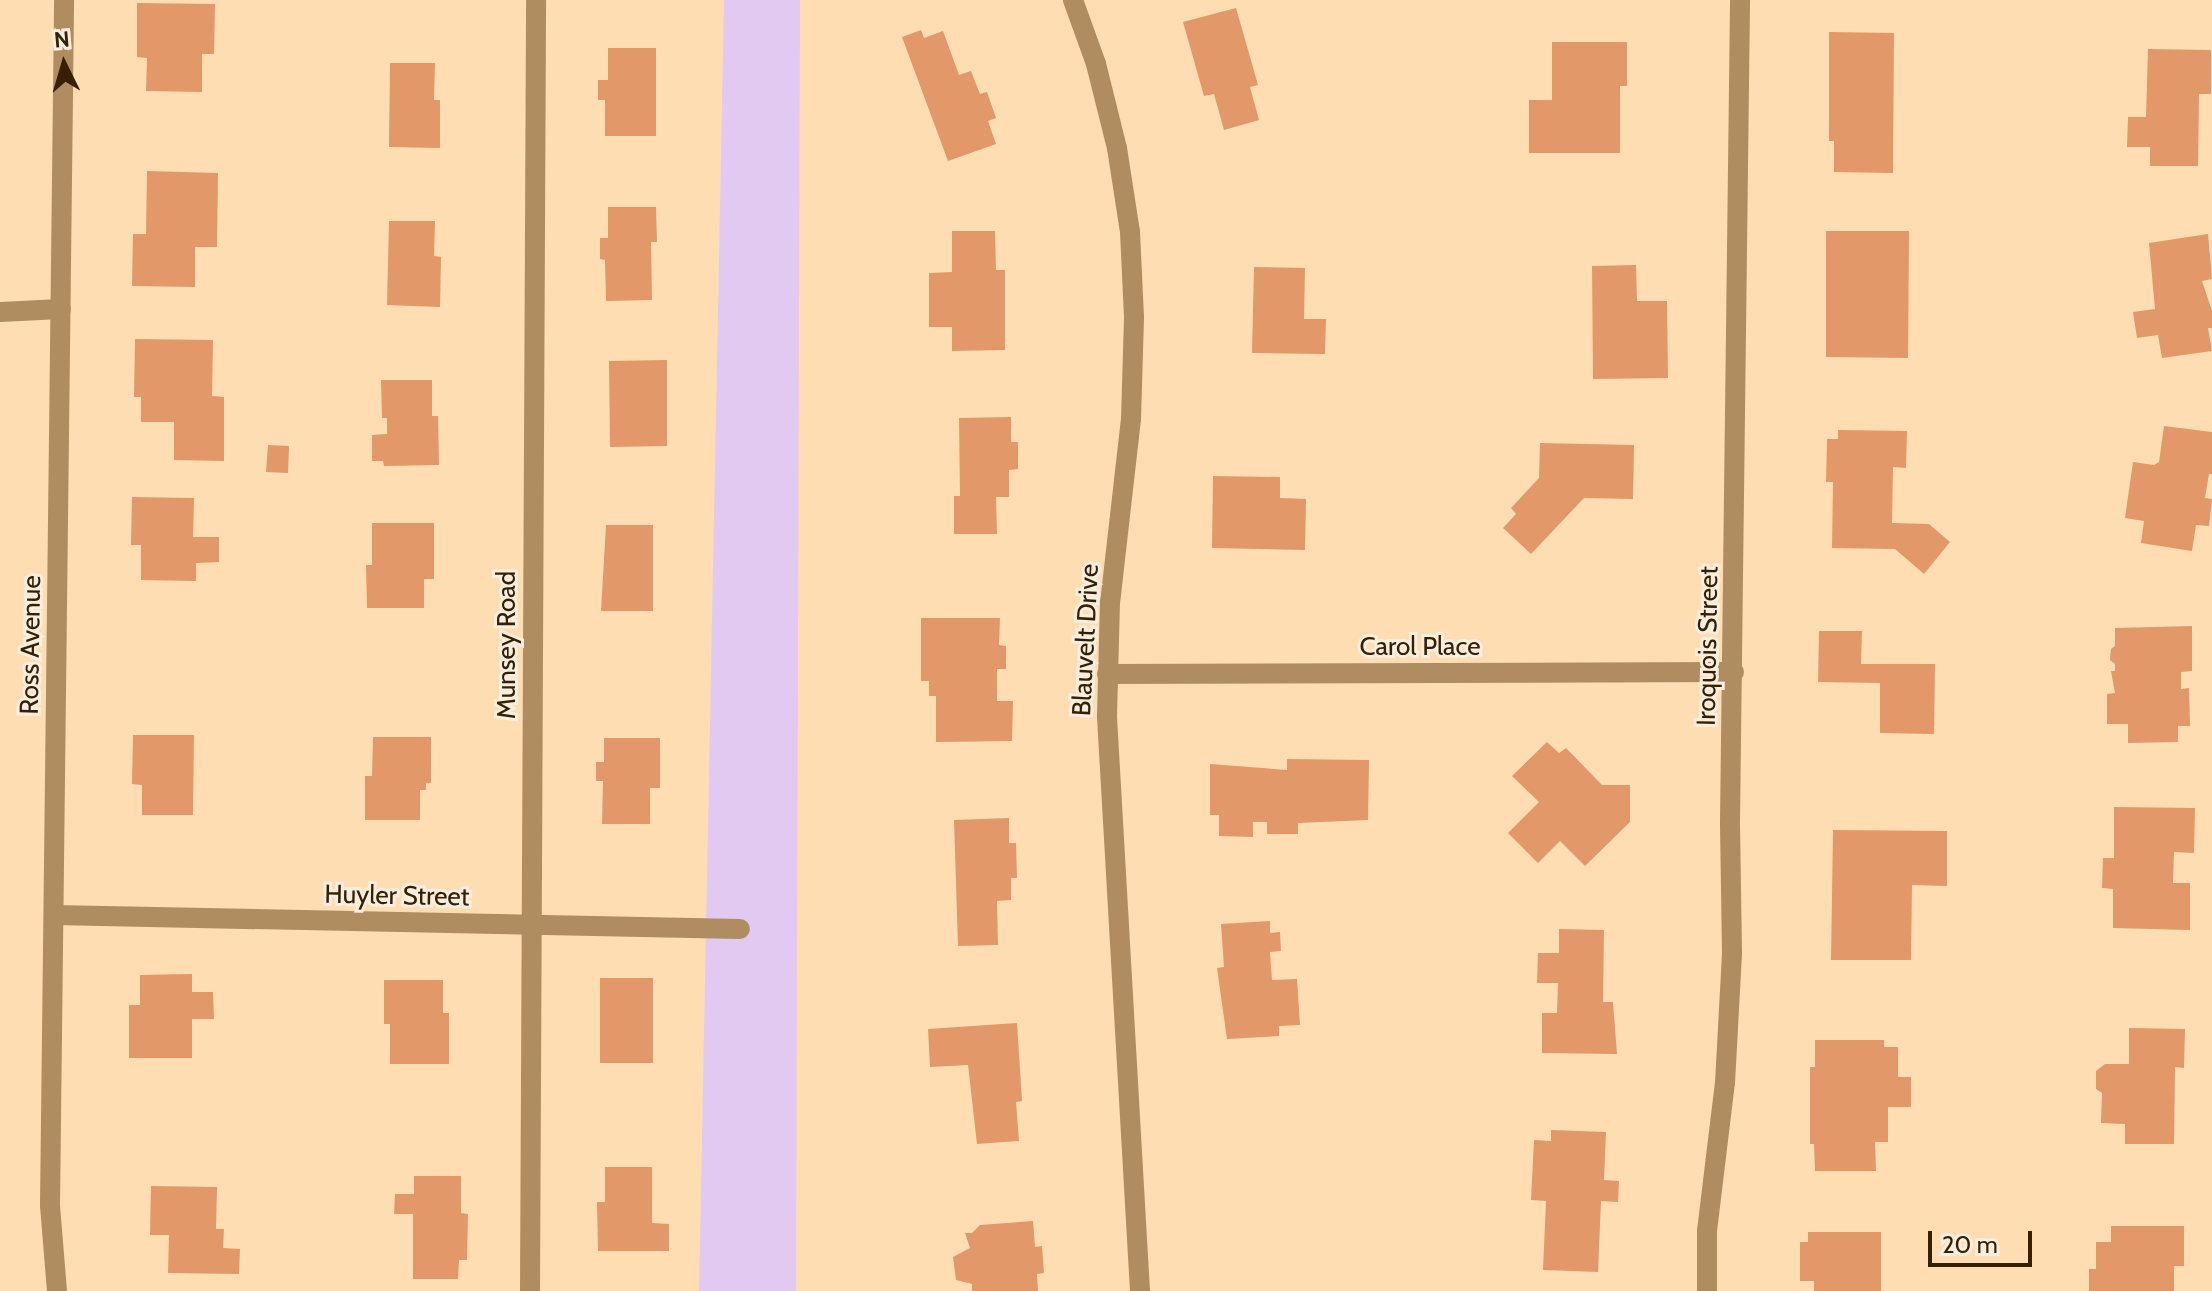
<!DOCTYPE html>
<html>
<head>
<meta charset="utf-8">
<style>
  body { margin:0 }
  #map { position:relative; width:2212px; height:1291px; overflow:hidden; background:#feddb3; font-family:Cabin,sans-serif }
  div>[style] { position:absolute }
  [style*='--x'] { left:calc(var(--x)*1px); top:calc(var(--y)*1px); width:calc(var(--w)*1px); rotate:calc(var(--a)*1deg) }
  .green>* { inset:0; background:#e2c9f2 }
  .building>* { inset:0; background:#e29869 }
  .minor>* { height:20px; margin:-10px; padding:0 10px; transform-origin:10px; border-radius:10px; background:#af8d61 }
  span { translate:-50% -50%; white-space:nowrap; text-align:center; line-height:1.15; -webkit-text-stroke:6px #f9eee0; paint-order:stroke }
  .street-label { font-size:26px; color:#352001 }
  .north { position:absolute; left:24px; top:24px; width:80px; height:80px; -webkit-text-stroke:6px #f9eee0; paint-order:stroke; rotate:355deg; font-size:22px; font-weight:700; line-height:32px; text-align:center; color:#352001 }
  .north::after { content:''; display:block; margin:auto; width:28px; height:36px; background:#352001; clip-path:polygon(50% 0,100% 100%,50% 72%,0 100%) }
  .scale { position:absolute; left:1928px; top:1231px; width:104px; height:36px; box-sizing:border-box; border:4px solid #352001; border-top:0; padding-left:10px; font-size:24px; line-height:28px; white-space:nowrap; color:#352001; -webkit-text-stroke:6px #f9eee0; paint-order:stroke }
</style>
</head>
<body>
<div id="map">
  <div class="green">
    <div style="clip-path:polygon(724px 0,800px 0,796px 1291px,699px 1291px)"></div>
  </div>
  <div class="building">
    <div style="clip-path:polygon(137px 3px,215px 4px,214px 54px,202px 54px,202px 92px,146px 91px,147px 58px,137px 57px)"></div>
    <div style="clip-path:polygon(1236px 8px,1258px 85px,1250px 87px,1259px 120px,1224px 130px,1214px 94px,1204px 96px,1183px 22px)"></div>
    <div style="clip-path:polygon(921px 30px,924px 38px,943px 31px,959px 75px,971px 71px,980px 94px,987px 92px,996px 118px,988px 121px,996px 144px,948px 161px,902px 37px)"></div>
    <div style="clip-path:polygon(1829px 32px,1894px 33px,1893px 173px,1834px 172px,1834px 141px,1829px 141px)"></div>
    <div style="clip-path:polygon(1552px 42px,1627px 42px,1627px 86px,1620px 86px,1620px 153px,1529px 153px,1529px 100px,1552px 100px)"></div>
    <div style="clip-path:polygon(608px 48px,656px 48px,656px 136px,605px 136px,605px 100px,598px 100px,598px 80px,608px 80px)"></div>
    <div style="clip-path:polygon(2148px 49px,2211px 50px,2211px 94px,2199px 94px,2198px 166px,2150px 166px,2150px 147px,2127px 147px,2128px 117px,2146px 117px)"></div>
    <div style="clip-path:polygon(390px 63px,435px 63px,434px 100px,440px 100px,440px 148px,389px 147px)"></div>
    <div style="clip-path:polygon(147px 171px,218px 173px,217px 247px,195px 247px,195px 287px,132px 286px,133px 234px,146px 234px)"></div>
    <div style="clip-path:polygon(608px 207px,656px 207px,657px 242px,651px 242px,652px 300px,606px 301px,605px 260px,600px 259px,600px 238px,608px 238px)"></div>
    <div style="clip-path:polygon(389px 221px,435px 221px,434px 256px,441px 257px,440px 307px,387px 305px)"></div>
    <div style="clip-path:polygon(952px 231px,995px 231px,996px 270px,1005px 270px,1005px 350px,952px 351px,952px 327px,929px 327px,929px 273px,952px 272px)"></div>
    <div style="clip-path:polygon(1826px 231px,1909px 231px,1908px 358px,1826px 357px)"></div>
    <div style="clip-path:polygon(2208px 234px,2212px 279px,2202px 281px,2212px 311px,2212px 328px,2208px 328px,2212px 351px,2162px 358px,2158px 335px,2137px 338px,2133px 312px,2155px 309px,2149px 243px)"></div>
    <div style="clip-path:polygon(1636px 265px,1637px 301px,1667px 301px,1668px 378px,1593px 379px,1592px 266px)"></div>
    <div style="clip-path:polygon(1254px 267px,1305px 268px,1304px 319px,1326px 319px,1325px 354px,1252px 353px)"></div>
    <div style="clip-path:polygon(135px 339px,213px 340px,212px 396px,224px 397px,224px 461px,174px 460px,174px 422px,141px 422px,141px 397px,134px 397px)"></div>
    <div style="clip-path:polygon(667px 360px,667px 446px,610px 447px,609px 361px)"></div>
    <div style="clip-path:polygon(381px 380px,432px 380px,432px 416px,438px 416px,439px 465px,384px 466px,383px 461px,372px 461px,372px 435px,387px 434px,387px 418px,382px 418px)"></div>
    <div style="clip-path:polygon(1011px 417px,1011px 442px,1018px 442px,1018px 469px,1009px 470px,1009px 497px,996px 497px,997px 534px,954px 534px,954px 496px,960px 496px,959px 418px)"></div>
    <div style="clip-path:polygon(2164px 426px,2212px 432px,2212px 474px,2209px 474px,2205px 498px,2212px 499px,2209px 526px,2196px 525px,2192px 551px,2141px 543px,2144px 521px,2125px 518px,2133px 462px,2154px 465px,2159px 462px)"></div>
    <div style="clip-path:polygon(1838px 430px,1907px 431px,1906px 468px,1893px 467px,1892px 523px,1929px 524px,1950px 542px,1924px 574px,1895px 549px,1832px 548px,1833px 482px,1826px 482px,1827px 439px,1838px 439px)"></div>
    <div style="clip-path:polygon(1540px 443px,1634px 445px,1633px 499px,1584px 498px,1531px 554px,1503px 528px,1516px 514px,1511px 508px,1539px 478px)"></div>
    <div style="clip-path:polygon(268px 445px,289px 446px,288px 473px,266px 472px)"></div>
    <div style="clip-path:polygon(1213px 476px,1280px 477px,1280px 498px,1306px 499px,1305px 550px,1212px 548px)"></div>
    <div style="clip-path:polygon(132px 497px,194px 498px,193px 537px,219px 537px,219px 562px,196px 563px,196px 581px,141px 580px,141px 545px,131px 545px)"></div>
    <div style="clip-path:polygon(372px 523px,434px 523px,434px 579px,424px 579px,424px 608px,367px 608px,366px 565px,372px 565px)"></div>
    <div style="clip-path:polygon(606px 525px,653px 525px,653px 611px,601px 611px)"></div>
    <div style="clip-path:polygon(921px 618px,1000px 618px,999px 645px,1006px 646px,1006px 669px,997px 669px,997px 701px,1013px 701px,1012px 741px,936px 742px,936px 696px,929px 696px,929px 681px,921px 681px)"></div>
    <div style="clip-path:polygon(2192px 626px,2192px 671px,2181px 672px,2181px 689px,2189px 688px,2190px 726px,2178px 726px,2178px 742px,2128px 743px,2128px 724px,2107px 724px,2107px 694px,2115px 693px,2111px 671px,2115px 671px,2115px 664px,2110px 660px,2111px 649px,2115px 646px,2115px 628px)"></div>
    <div style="clip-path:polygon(1819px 631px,1862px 631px,1861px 664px,1935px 664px,1934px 734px,1880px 733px,1880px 683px,1818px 682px)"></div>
    <div style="clip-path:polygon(133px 735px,194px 735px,193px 815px,142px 815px,142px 785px,132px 784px)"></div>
    <div style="clip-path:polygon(373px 737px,431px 737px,431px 783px,426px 783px,426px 790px,420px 790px,420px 820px,365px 820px,365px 776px,372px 776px)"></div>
    <div style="clip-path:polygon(604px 738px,660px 738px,660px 788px,650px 788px,650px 824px,602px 824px,603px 781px,596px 781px,596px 762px,604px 762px)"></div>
    <div style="clip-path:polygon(1547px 742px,1559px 753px,1566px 748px,1602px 785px,1630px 785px,1630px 822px,1585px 866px,1560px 841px,1538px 863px,1508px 833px,1539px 802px,1512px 776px)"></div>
    <div style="clip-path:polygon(1287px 759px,1369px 760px,1368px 820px,1298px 823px,1298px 834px,1267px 834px,1267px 822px,1253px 822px,1253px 837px,1219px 836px,1219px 815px,1210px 815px,1210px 764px,1287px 770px)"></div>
    <div style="clip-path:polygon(2114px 807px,2195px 808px,2194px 853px,2174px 852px,2173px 883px,2190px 883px,2190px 930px,2113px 928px,2113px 889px,2102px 888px,2103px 858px,2114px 858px)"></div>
    <div style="clip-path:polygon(1009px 818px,1009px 843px,1016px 843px,1017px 878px,1011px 878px,1011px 900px,997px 901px,998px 945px,958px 946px,954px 820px)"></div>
    <div style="clip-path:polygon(1833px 830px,1947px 831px,1947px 886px,1912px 885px,1911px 960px,1831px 960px)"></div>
    <div style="clip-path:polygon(1270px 921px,1270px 933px,1280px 932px,1281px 951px,1270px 952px,1272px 980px,1297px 979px,1300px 1025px,1279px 1026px,1279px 1036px,1227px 1039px,1217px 968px,1224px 967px,1221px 924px)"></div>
    <div style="clip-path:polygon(1559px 929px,1604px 930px,1603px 1002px,1613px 1002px,1617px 1054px,1542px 1053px,1542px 1013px,1557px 1013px,1558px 983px,1537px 983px,1538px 953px,1559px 953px)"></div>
    <div style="clip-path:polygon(192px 974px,192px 992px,213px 992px,214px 1019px,192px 1019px,192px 1058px,129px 1058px,129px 1005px,140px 1005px,140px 975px)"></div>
    <div style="clip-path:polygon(600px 978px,653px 978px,653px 1063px,600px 1063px)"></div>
    <div style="clip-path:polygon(384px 980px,443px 980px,443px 1013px,449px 1013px,449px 1064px,390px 1064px,390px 1024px,384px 1024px)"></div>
    <div style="clip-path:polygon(1017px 1023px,1022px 1101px,1016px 1102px,1019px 1141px,977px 1144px,968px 1065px,930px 1067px,928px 1029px)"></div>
    <div style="clip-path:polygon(2129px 1028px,2185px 1029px,2184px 1068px,2175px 1067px,2174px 1144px,2125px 1144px,2125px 1124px,2101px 1123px,2102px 1093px,2096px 1089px,2096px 1071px,2105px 1064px,2129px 1064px)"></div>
    <div style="clip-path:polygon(1815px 1040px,1884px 1040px,1884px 1047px,1898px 1047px,1898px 1077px,1911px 1077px,1911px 1107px,1888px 1107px,1888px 1142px,1875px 1142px,1876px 1171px,1815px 1171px,1814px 1144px,1810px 1144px,1810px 1067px,1815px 1067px)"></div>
    <div style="clip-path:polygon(1551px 1130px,1606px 1132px,1604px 1180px,1619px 1181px,1618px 1202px,1601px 1201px,1598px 1272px,1543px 1270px,1546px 1201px,1531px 1200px,1534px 1140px,1551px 1141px)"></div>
    <div style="clip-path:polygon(605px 1167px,652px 1167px,652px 1223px,669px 1224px,669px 1251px,598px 1251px,597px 1202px,605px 1202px)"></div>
    <div style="clip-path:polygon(414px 1176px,461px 1176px,461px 1213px,468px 1214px,467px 1260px,459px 1260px,458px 1279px,413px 1279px,413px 1214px,394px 1214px,395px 1194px,414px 1194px)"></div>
    <div style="clip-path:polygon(151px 1186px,217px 1187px,216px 1229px,224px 1229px,223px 1248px,240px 1249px,239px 1274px,168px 1273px,169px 1235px,150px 1235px)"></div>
    <div style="clip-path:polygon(1033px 1221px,1035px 1247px,1042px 1246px,1044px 1273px,1037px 1274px,1038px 1291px,972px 1291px,972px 1284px,956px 1280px,953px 1257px,970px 1248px,965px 1233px,972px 1233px,980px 1225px)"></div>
    <div style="clip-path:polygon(2111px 1226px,2184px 1226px,2184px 1266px,2174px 1266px,2174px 1291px,2089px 1291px,2089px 1269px,2096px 1269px,2096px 1242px,2111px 1242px)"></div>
    <div style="clip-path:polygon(1808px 1232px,1881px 1232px,1881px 1291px,1814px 1291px,1814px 1281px,1800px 1281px,1800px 1242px,1808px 1242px)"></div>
  </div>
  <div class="minor">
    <div style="--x:1073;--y:0;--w:68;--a:70.2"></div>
    <div style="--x:1096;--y:64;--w:87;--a:76"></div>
    <div style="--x:1117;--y:148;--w:85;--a:81.2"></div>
    <div style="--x:1130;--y:232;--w:86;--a:87.3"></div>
    <div style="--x:1134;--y:318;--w:101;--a:91.7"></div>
    <div style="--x:1131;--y:419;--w:184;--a:96.5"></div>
    <div style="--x:1110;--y:602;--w:115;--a:91.5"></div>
    <div style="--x:1107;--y:717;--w:575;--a:86.71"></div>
    <div style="--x:0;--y:312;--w:61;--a:-2.8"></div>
    <div style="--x:1107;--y:674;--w:627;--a:-0.18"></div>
    <div style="--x:54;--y:915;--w:686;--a:1.17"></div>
    <div style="--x:57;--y:1291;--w:86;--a:-94.7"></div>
    <div style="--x:50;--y:1205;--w:1205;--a:-89.33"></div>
    <div style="--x:530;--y:1291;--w:1291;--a:-89.73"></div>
    <div style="--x:1707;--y:1291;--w:60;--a:-90"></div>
    <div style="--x:1707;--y:1231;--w:149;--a:-83.1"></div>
    <div style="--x:1725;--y:1083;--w:131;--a:-86.9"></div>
    <div style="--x:1732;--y:952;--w:130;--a:-90.9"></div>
    <div style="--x:1730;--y:822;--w:822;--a:-89.3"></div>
  </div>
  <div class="street-label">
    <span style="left:1086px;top:640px;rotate:-87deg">Blauvelt Drive</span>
    <span style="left:31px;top:645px;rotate:-89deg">Ross Avenue</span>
    <span style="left:507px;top:645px;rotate:-90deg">Munsey Road</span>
    <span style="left:1708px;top:646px;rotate:-89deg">Iroquois Street</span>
    <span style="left:1420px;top:647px">Carol Place</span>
    <span style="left:397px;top:896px;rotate:1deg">Huyler Street</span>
  </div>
  <div class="north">N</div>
  <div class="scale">20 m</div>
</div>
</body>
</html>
